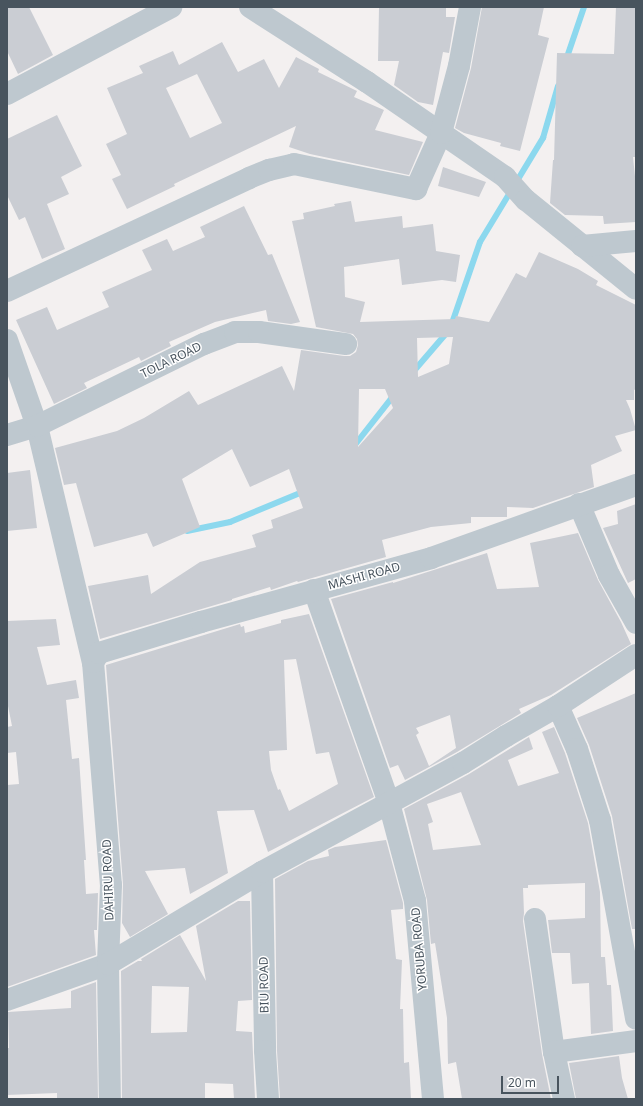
<!DOCTYPE html>
<html>
<head>
<meta charset="utf-8">
<style>
  body { margin:0 }
  #map { position:relative; width:643px; height:1106px; overflow:hidden; background:#f3f0f0; font-family:"Noto Sans",sans-serif }
  div>[style] { position:absolute }
  [style*='--x'] { left:calc(var(--x)*1px); top:calc(var(--y)*1px); width:calc(var(--w)*1px); rotate:calc(var(--a)*1deg) }
  .stream>* { height:6px; margin:-3px; padding:0 3px; transform-origin:3px; border-radius:3px; background:#8cd8ee }
  .building>* { inset:0; background:#cacdd3 }
  .minor>* { height:22px; margin:-11px; padding:0 11px; transform-origin:11px; border-radius:11px; background:#bec8cf }
  span { translate:-50% -50%; white-space:nowrap; text-align:center; line-height:1.15; -webkit-text-stroke:3px #fff; paint-order:stroke }
  .street-label { font-size:12px; color:#48545e }
  .frame { position:absolute; inset:0; border:8px solid #48545e; pointer-events:none }
  .scale { position:absolute; left:501px; top:1076px; width:58px; height:18px; box-sizing:border-box; border:2px solid #48545e; border-top:0; padding-left:5px; font-size:12px; line-height:14px; white-space:nowrap; color:#48545e; -webkit-text-stroke:3px #fff; paint-order:stroke }
</style>
</head>
<body>
<div id="map">
  <div class="stream">
    <div style="--x:566;--y:60;--w:56;--a:-71.2"></div>
    <div style="--x:413;--y:372;--w:57;--a:-49.3"></div>
    <div style="--x:450;--y:329;--w:92;--a:-71"></div>
    <div style="--x:480;--y:242;--w:122;--a:-58.8"></div>
    <div style="--x:543;--y:138;--w:54;--a:-73.9"></div>
    <div style="--x:354;--y:446;--w:65;--a:-51.9"></div>
    <div style="--x:187;--y:531;--w:44;--a:-11.8"></div>
    <div style="--x:230;--y:522;--w:81;--a:-22.5"></div>
  </div>
  <div class="building">
    <div style="clip-path:polygon(7px 7px,29px 7px,53px 55px,18px 74px,7px 51px)"></div>
    <div style="clip-path:polygon(379px 7px,446px 7px,446px 17px,455px 17px,449px 53px,443px 52px,433px 105px,418px 102px,394px 85px,399px 61px,378px 61px)"></div>
    <div style="clip-path:polygon(482px 7px,544px 7px,538px 35px,549px 38px,520px 151px,500px 146px,501px 143px,464px 133px,455px 128px,471px 68px)"></div>
    <div style="clip-path:polygon(616px 7px,636px 7px,636px 157px,633px 157px,636px 186px,636px 222px,604px 224px,603px 216px,565px 215px,550px 203px,553px 160px,554px 160px,557px 53px,614px 54px)"></div>
    <div style="clip-path:polygon(evenodd,222px 42px,238px 72px,264px 59px,279px 88px,296px 57px,319px 69px,318px 72px,357px 91px,354px 97px,384px 110px,375px 130px,423px 142px,409px 175px,310px 154px,289px 147px,296px 126px,174px 184px,175px 186px,127px 209px,112px 179px,121px 175px,106px 144px,127px 134px,107px 88px,143px 73px,139px 66px,173px 51px,179px 65px,222px 42px,197px 74px,222px 123px,190px 138px,166px 88px,197px 74px)"></div>
    <div style="clip-path:polygon(57px 115px,82px 166px,61px 177px,69px 194px,47px 204px,65px 249px,42px 259px,25px 217px,19px 220px,7px 195px,7px 139px)"></div>
    <div style="clip-path:polygon(443px 167px,486px 182px,479px 197px,438px 186px)"></div>
    <div style="clip-path:polygon(evenodd,351px 201px,355px 222px,402px 216px,403px 228px,433px 224px,436px 251px,460px 255px,456px 282px,442px 280px,402px 285px,399px 259px,344px 267px,345px 297px,365px 302px,360px 322px,455px 319px,456px 316px,489px 322px,516px 273px,526px 278px,539px 252px,578px 269px,598px 281px,596px 285px,636px 305px,636px 389px,634px 390px,634px 400px,626px 400px,630px 409px,636px 430px,615px 436px,622px 451px,591px 465px,594px 487px,533px 508px,507px 507px,507px 517px,471px 517px,471px 523px,431px 527px,382px 540px,386px 557px,298px 582px,297px 581px,271px 590px,270px 587px,232px 599px,232px 600px,100px 639px,88px 586px,148px 575px,151px 594px,200px 562px,256px 547px,252px 535px,273px 528px,271px 520px,303px 508px,289px 469px,250px 487px,232px 449px,182px 479px,200px 527px,153px 547px,147px 533px,94px 547px,76px 483px,64px 485px,55px 448px,117px 431px,144px 418px,189px 391px,198px 405px,282px 366px,294px 391px,301px 350px,344px 356px,350px 356px,356px 352px,358px 345px,357px 339px,353px 334px,316px 327px,292px 221px,304px 219px,303px 213px,335px 206px,334px 204px,351px 201px,453px 337px,449px 364px,418px 377px,417px 338px,453px 337px,351px 201px,359px 389px,385px 389px,393px 408px,358px 447px,359px 389px)"></div>
    <div style="clip-path:polygon(244px 206px,268px 255px,272px 254px,300px 322px,291px 324px,268px 321px,266px 310px,215px 322px,169px 342px,171px 346px,141px 361px,139px 357px,84px 383px,87px 388px,54px 404px,16px 320px,47px 307px,57px 330px,109px 307px,102px 292px,152px 270px,142px 250px,167px 239px,173px 251px,205px 237px,200px 227px)"></div>
    <div style="clip-path:polygon(30px 470px,37px 528px,7px 531px,7px 473px)"></div>
    <div style="clip-path:polygon(636px 504px,636px 579px,628px 583px,603px 528px,618px 524px,617px 511px)"></div>
    <div style="clip-path:polygon(evenodd,578px 533px,598px 580px,621px 622px,631px 644px,551px 695px,519px 709px,521px 713px,457px 752px,405px 780px,398px 765px,390px 768px,331px 599px,393px 582px,393px 583px,487px 553px,497px 589px,539px 587px,530px 543px,578px 533px,450px 715px,456px 748px,429px 766px,416px 735px,419px 733px,416px 728px,450px 715px)"></div>
    <div style="clip-path:polygon(evenodd,309px 614px,374px 797px,268px 852px,254px 810px,217px 811px,228px 873px,190px 894px,185px 868px,145px 871px,168px 914px,130px 937px,122px 923px,123px 884px,106px 665px,240px 624px,241px 627px,244px 626px,245px 633px,281px 623px,281px 620px,309px 614px,296px 659px,316px 754px,329px 752px,338px 784px,289px 811px,280px 789px,278px 790px,271px 770px,269px 751px,287px 750px,284px 660px,296px 659px)"></div>
    <div style="clip-path:polygon(56px 619px,60px 645px,37px 647px,47px 685px,76px 680px,79px 698px,66px 700px,72px 759px,79px 758px,86px 860px,84px 860px,86px 894px,98px 893px,97px 930px,94px 930px,96px 955px,7px 987px,7px 785px,19px 784px,16px 752px,7px 753px,7px 727px,12px 726px,7px 701px,7px 621px)"></div>
    <div style="clip-path:polygon(636px 693px,636px 929px,632px 929px,612px 816px,589px 745px,577px 718px)"></div>
    <div style="clip-path:polygon(evenodd,554px 727px,565px 753px,588px 823px,600px 892px,601px 957px,605px 957px,607px 985px,611px 985px,613px 1031px,591px 1034px,589px 983px,572px 984px,570px 953px,552px 953px,548px 920px,585px 918px,585px 883px,528px 885px,528px 888px,523px 888px,524px 913px,523px 921px,542px 1054px,551px 1099px,462px 1099px,456px 1062px,448px 1064px,447px 1018px,435px 943px,431px 944px,427px 900px,404px 809px,469px 774px,529px 737px,533px 749px,508px 760px,518px 786px,559px 773px,542px 732px,554px 727px,461px 792px,481px 845px,433px 850px,428px 824px,433px 822px,427px 804px,461px 792px)"></div>
    <div style="clip-path:polygon(386px 840px,403px 903px,403px 909px,391px 910px,396px 959px,402px 960px,400px 1009px,403px 1009px,404px 1063px,409px 1062px,411px 1099px,280px 1099px,277px 1051px,275px 879px,308px 861px,329px 856px,328px 850px,335px 847px)"></div>
    <div style="clip-path:polygon(evenodd,238px 901px,250px 901px,252px 1000px,238px 1001px,236px 1031px,252px 1032px,255px 1099px,234px 1099px,233px 1084px,205px 1083px,205px 1099px,122px 1099px,121px 971px,138px 961px,142px 961px,141px 959px,180px 935px,206px 981px,196px 926px,238px 901px,152px 986px,189px 987px,187px 1032px,151px 1033px,152px 986px)"></div>
    <div style="clip-path:polygon(96px 982px,98px 1099px,57px 1099px,57px 1093px,7px 1095px,7px 1048px,9px 1048px,8px 1012px,71px 1008px,71px 991px)"></div>
    <div style="clip-path:polygon(619px 1056px,622px 1078px,628px 1099px,576px 1099px,569px 1063px)"></div>
  </div>
  <div class="minor">
    <div style="--x:250;--y:7;--w:139;--a:32.7"></div>
    <div style="--x:367;--y:82;--w:168;--a:34.5"></div>
    <div style="--x:505;--y:177;--w:31;--a:48"></div>
    <div style="--x:526;--y:200;--w:141;--a:39"></div>
    <div style="--x:7;--y:94;--w:186;--a:-27.9"></div>
    <div style="--x:582;--y:246;--w:54;--a:-5.3"></div>
    <div style="--x:7;--y:291;--w:267;--a:-25"></div>
    <div style="--x:249;--y:178;--w:22;--a:-22"></div>
    <div style="--x:269;--y:170;--w:26;--a:-13"></div>
    <div style="--x:294;--y:164;--w:125;--a:11.6"></div>
    <div style="--x:416;--y:189;--w:61;--a:-65.9"></div>
    <div style="--x:441;--y:133;--w:69;--a:-75"></div>
    <div style="--x:459;--y:66;--w:60;--a:-79.4"></div>
    <div style="--x:7;--y:340;--w:91;--a:70.8"></div>
    <div style="--x:37;--y:426;--w:243;--a:76.7"></div>
    <div style="--x:93;--y:662;--w:224;--a:85.4"></div>
    <div style="--x:111;--y:885;--w:79;--a:92.2"></div>
    <div style="--x:108;--y:964;--w:135;--a:89.2"></div>
    <div style="--x:7;--y:435;--w:31;--a:-17"></div>
    <div style="--x:37;--y:426;--w:186;--a:-26.2"></div>
    <div style="--x:204;--y:344;--w:33;--a:-21"></div>
    <div style="--x:235;--y:332;--w:24;--a:0"></div>
    <div style="--x:259;--y:332;--w:88;--a:7.9"></div>
    <div style="--x:579;--y:504;--w:77;--a:67.1"></div>
    <div style="--x:609;--y:575;--w:55;--a:60.6"></div>
    <div style="--x:314;--y:590;--w:226;--a:70.6"></div>
    <div style="--x:389;--y:803;--w:101;--a:75.1"></div>
    <div style="--x:415;--y:901;--w:199;--a:84.8"></div>
    <div style="--x:93;--y:662;--w:11;--a:-56"></div>
    <div style="--x:99;--y:653;--w:107;--a:-16.9"></div>
    <div style="--x:201;--y:622;--w:239;--a:-15.5"></div>
    <div style="--x:431;--y:558;--w:218;--a:-19.6"></div>
    <div style="--x:558;--y:706;--w:47;--a:66.2"></div>
    <div style="--x:577;--y:749;--w:75;--a:72.1"></div>
    <div style="--x:600;--y:820;--w:202;--a:79.7"></div>
    <div style="--x:262;--y:872;--w:179;--a:89"></div>
    <div style="--x:265;--y:1051;--w:48;--a:86.4"></div>
    <div style="--x:535;--y:919;--w:134;--a:81.9"></div>
    <div style="--x:554;--y:1052;--w:48;--a:78"></div>
    <div style="--x:7;--y:1000;--w:107;--a:-19.6"></div>
    <div style="--x:108;--y:964;--w:179;--a:-30.9"></div>
    <div style="--x:262;--y:872;--w:229;--a:-28.5"></div>
    <div style="--x:463;--y:763;--w:51;--a:-32.1"></div>
    <div style="--x:506;--y:736;--w:60;--a:-30"></div>
    <div style="--x:558;--y:706;--w:93;--a:-33.2"></div>
    <div style="--x:554;--y:1052;--w:83;--a:-7.6"></div>
  </div>
  <div class="street-label">
    <span style="left:171px;top:360px;rotate:-26deg">TOLA ROAD</span>
    <span style="left:364px;top:576px;rotate:-15deg">MASHI ROAD</span>
    <span style="left:108px;top:880px;rotate:-92deg">DAHIRU ROAD</span>
    <span style="left:419px;top:949px;rotate:-95deg">YORUBA ROAD</span>
    <span style="left:264px;top:985px;rotate:-91deg">BIU ROAD</span>
  </div>
  <div class="frame"></div>
  <div class="scale">20 m</div>
</div>
</body>
</html>
